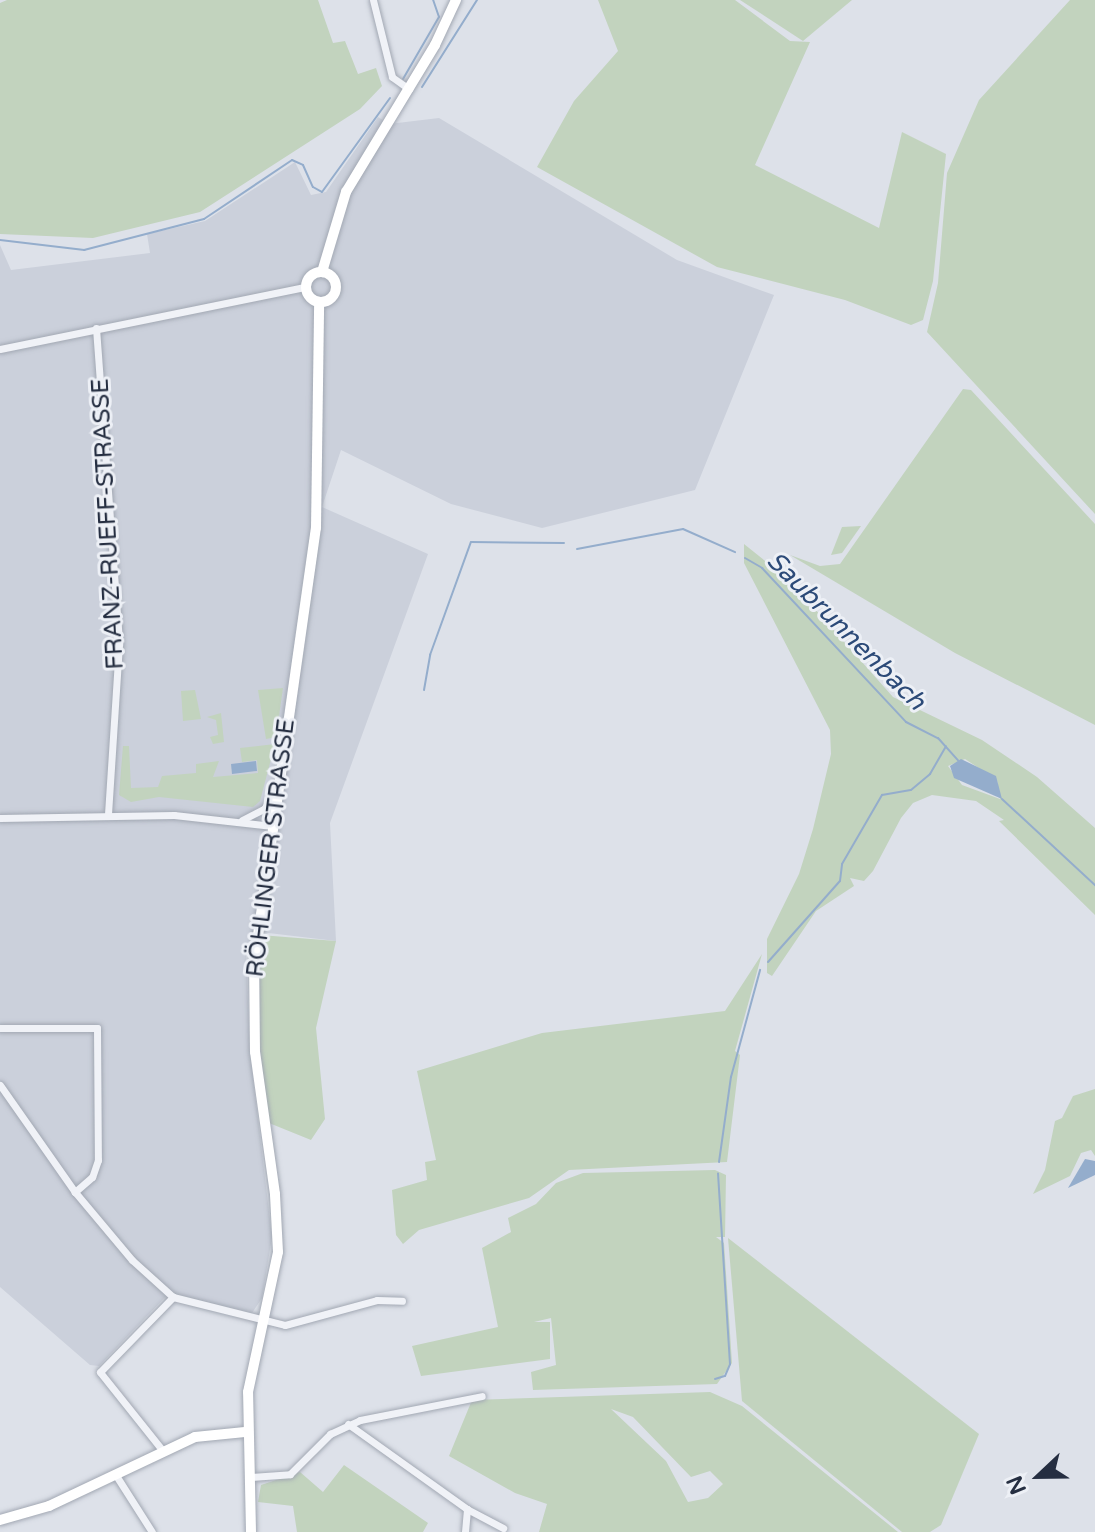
<!DOCTYPE html>
<html>
<head>
<meta charset="utf-8">
<style>
  body { margin:0 }
  #map { position:relative; width:1095px; height:1532px; overflow:hidden; background:#dde1e9; font-family:"Varela Round",sans-serif }
  div>[style] { position:absolute }
  [style*='--x'] { left:calc(var(--x)*1px); top:calc(var(--y)*1px); width:calc(var(--w)*1px); rotate:calc(var(--a)*1deg) }
  .built>* { inset:0; background:#cbd0db }
  .green>* { inset:0; background:#c2d3be }
  .water>* { inset:0; background:#94adcc }
  .stream>* { height:2px; margin:-1px; padding:0 1px; transform-origin:1px; border-radius:1px; background:#94adcc }
  .roads { filter:drop-shadow(0 0 2px #a2a8b3) drop-shadow(0 0 2px #a2a8b3) }
  .street>* { height:7px; margin:-3.5px; padding:0 3.5px; transform-origin:3.5px; border-radius:3.5px; background:#f0f2f7 }
  .secondary>* { height:10px; margin:-5px; padding:0 5px; transform-origin:5px; border-radius:5px; background:#fff }
  .secondary>.ring { margin:-5px; padding:0; box-sizing:content-box; background:none; border:10px solid #fff; border-radius:50% }
  span { translate:-50% -50%; white-space:nowrap; text-align:center; line-height:1.15; -webkit-text-stroke:6px #edf0f6; paint-order:stroke }
  .street-label { font-size:24px; color:#252e41 }
  .water-label { font-size:26px; color:#2c4a78; font-style:italic }
  .north { position:absolute; left:999px; top:1436px; width:80px; height:80px; -webkit-text-stroke:6px #edf0f6; paint-order:stroke; rotate:248deg; font-size:22px; font-weight:700; line-height:32px; text-align:center; color:#252e41 }
  .north::after { content:''; display:block; margin:auto; width:28px; height:36px; background:#252e41; clip-path:polygon(50% 0,100% 100%,50% 72%,0 100%) }
</style>
</head>
<body>
<div id="map">
  <div class="built">
    <div style="clip-path:polygon(378px 117px,389px 124px,439px 118px,677px 260px,774px 295px,695px 490px,542px 528px,451px 504px,341px 450px,322px 507px,428px 554px,330px 823px,336px 941px,260px 932px,246px 952px,250px 1052px,272px 1237px,262px 1298px,252px 1313px,169px 1293px,99px 1366px,90px 1365px,0 1287px,0 245px,11px 270px,150px 253px,147px 234px,205px 221px,295px 162px,311px 195px,326px 192px)"></div>
  </div>
  <div class="green">
    <div style="clip-path:polygon(7px 0,318px 0,333px 43px,345px 41px,358px 74px,376px 68px,382px 86px,360px 109px,200px 212px,93px 238px,0 234px,0 3px)"></div>
    <div style="clip-path:polygon(598px 0,735px 0,790px 41px,810px 42px,755px 165px,879px 228px,902px 132px,946px 154px,933px 281px,923px 320px,911px 325px,845px 300px,717px 267px,537px 167px,574px 101px,618px 51px)"></div>
    <div style="clip-path:polygon(740px 0,852px 0,803px 41px)"></div>
    <div style="clip-path:polygon(1070px 0,1095px 0,1095px 514px,927px 332px,938px 283px,947px 173px,979px 100px)"></div>
    <div style="clip-path:polygon(963px 389px,971px 390px,1095px 524px,1095px 725px,955px 653px,790px 555px,820px 566px,840px 564px)"></div>
    <div style="clip-path:polygon(861px 526px,842px 553px,831px 555px,842px 527px)"></div>
    <div style="clip-path:polygon(evenodd,744px 544px,790px 581px,893px 697px,982px 740px,1037px 777px,1095px 828px,1095px 915px,999px 821px,1004px 820px,976px 801px,932px 795px,913px 803px,901px 818px,873px 871px,864px 881px,850px 878px,854px 886px,816px 911px,772px 976px,767px 973px,767px 939px,799px 874px,813px 829px,831px 754px,830px 730px,744px 563px,744px 544px,965px 759px,997px 780px,1000px 799px,962px 785px,948px 766px,965px 759px)"></div>
    <div style="clip-path:polygon(283px 688px,276px 737px,266px 739px,258px 690px)"></div>
    <div style="clip-path:polygon(195px 690px,201px 719px,183px 721px,181px 691px)"></div>
    <div style="clip-path:polygon(221px 713px,224px 742px,213px 744px,210px 737px,218px 735px,216px 720px,207px 717px)"></div>
    <div style="clip-path:polygon(275px 744px,260px 801px,253px 807px,159px 797px,131px 802px,119px 795px,123px 746px,129px 746px,131px 788px,158px 787px,162px 776px,196px 773px,196px 764px,219px 761px,213px 777px,258px 773px,257px 760px,242px 762px,240px 748px)"></div>
    <div style="clip-path:polygon(260px 935px,336px 941px,316px 1028px,325px 1119px,311px 1140px,269px 1123px,259px 1040px)"></div>
    <div style="clip-path:polygon(762px 954px,735px 1051px,740px 1055px,727px 1162px,569px 1170px,529px 1198px,419px 1230px,403px 1244px,396px 1235px,392px 1190px,427px 1180px,425px 1162px,436px 1160px,417px 1071px,542px 1033px,725px 1011px)"></div>
    <div style="clip-path:polygon(1095px 1089px,1095px 1156px,1091px 1150px,1081px 1153px,1070px 1176px,1033px 1194px,1045px 1170px,1055px 1121px,1062px 1118px,1073px 1096px)"></div>
    <div style="clip-path:polygon(715px 1170px,726px 1175px,725px 1237px,716px 1237px,724px 1243px,732px 1363px,717px 1384px,533px 1390px,531px 1372px,556px 1365px,551px 1318px,534px 1322px,550px 1322px,550px 1359px,421px 1376px,412px 1346px,498px 1327px,482px 1248px,511px 1232px,508px 1218px,536px 1204px,556px 1183px,583px 1173px)"></div>
    <div style="clip-path:polygon(728px 1238px,979px 1434px,941px 1525px,930px 1532px,902px 1532px,742px 1401px)"></div>
    <div style="clip-path:polygon(evenodd,710px 1392px,742px 1406px,898px 1532px,539px 1532px,547px 1504px,515px 1493px,449px 1456px,472px 1400px,710px 1392px,611px 1409px,633px 1417px,691px 1477px,710px 1471px,723px 1484px,708px 1498px,688px 1502px,666px 1461px,611px 1409px)"></div>
    <div style="clip-path:polygon(344px 1465px,428px 1523px,423px 1532px,297px 1532px,293px 1506px,258px 1502px,261px 1485px,300px 1472px,323px 1492px)"></div>
  </div>
  <div class="water">
    <div style="clip-path:polygon(961px 759px,996px 776px,1002px 799px,954px 778px,950px 766px)"></div>
    <div style="clip-path:polygon(256px 761px,257px 771px,232px 774px,231px 764px)"></div>
    <div style="clip-path:polygon(1085px 1159px,1095px 1161px,1095px 1175px,1068px 1188px)"></div>
  </div>
  <div class="stream">
    <div style="--x:403;--y:79;--w:72;--a:-59.9"></div>
    <div style="--x:439;--y:17;--w:18;--a:-109"></div>
    <div style="--x:422;--y:87;--w:103;--a:-57.7"></div>
    <div style="--x:0;--y:240;--w:85;--a:6.8"></div>
    <div style="--x:84;--y:250;--w:124;--a:-14.5"></div>
    <div style="--x:204;--y:219;--w:106;--a:-33.8"></div>
    <div style="--x:292;--y:160;--w:12;--a:24"></div>
    <div style="--x:303;--y:165;--w:24;--a:66"></div>
    <div style="--x:313;--y:187;--w:10;--a:29"></div>
    <div style="--x:322;--y:192;--w:116;--a:-54.1"></div>
    <div style="--x:577;--y:549;--w:108;--a:-10.7"></div>
    <div style="--x:683;--y:529;--w:57;--a:23.9"></div>
    <div style="--x:745;--y:558;--w:20;--a:30"></div>
    <div style="--x:762;--y:568;--w:211;--a:46.9"></div>
    <div style="--x:906;--y:722;--w:36;--a:27"></div>
    <div style="--x:938;--y:738;--w:30;--a:48"></div>
    <div style="--x:424;--y:690;--w:36;--a:-80"></div>
    <div style="--x:430;--y:655;--w:120;--a:-70.1"></div>
    <div style="--x:471;--y:542;--w:93;--a:0.6"></div>
    <div style="--x:1002;--y:799;--w:127;--a:42.8"></div>
    <div style="--x:768;--y:962;--w:108;--a:-48.4"></div>
    <div style="--x:840;--y:881;--w:17;--a:-83"></div>
    <div style="--x:842;--y:864;--w:80;--a:-59.9"></div>
    <div style="--x:882;--y:795;--w:29;--a:-10"></div>
    <div style="--x:911;--y:790;--w:25;--a:-40"></div>
    <div style="--x:930;--y:774;--w:32;--a:-60"></div>
    <div style="--x:719;--y:1162;--w:86;--a:-82"></div>
    <div style="--x:731;--y:1077;--w:111;--a:-74.8"></div>
    <div style="--x:715;--y:1379;--w:10;--a:-17"></div>
    <div style="--x:725;--y:1376;--w:13;--a:-67"></div>
    <div style="--x:730;--y:1364;--w:191;--a:-93.6"></div>
  </div>
  <div class="roads">
    <div class="street">
      <div style="--x:373;--y:0;--w:79;--a:76.1"></div>
      <div style="--x:392;--y:77;--w:21;--a:35"></div>
      <div style="--x:96;--y:328;--w:317;--a:85.8"></div>
      <div style="--x:119;--y:644;--w:172;--a:93.7"></div>
      <div style="--x:0;--y:349;--w:312;--a:-11.5"></div>
      <div style="--x:0;--y:818;--w:174;--a:-1"></div>
      <div style="--x:174;--y:815;--w:99;--a:6.4"></div>
      <div style="--x:242;--y:820;--w:25;--a:-27"></div>
      <div style="--x:264;--y:809;--w:22;--a:-56"></div>
      <div style="--x:0;--y:1028;--w:97;--a:0"></div>
      <div style="--x:97;--y:1028;--w:132;--a:89.6"></div>
      <div style="--x:98;--y:1160;--w:18;--a:109"></div>
      <div style="--x:92;--y:1177;--w:23;--a:139"></div>
      <div style="--x:0;--y:1085;--w:131;--a:55"></div>
      <div style="--x:75;--y:1192;--w:89;--a:50"></div>
      <div style="--x:132;--y:1260;--w:55;--a:42.1"></div>
      <div style="--x:173;--y:1297;--w:115;--a:14"></div>
      <div style="--x:285;--y:1325;--w:95;--a:-15.2"></div>
      <div style="--x:377;--y:1300;--w:25;--a:2"></div>
      <div style="--x:348;--y:1424;--w:146;--a:35.5"></div>
      <div style="--x:467;--y:1509;--w:23;--a:95"></div>
      <div style="--x:163;--y:1451;--w:101;--a:-128.6"></div>
      <div style="--x:100;--y:1372;--w:105;--a:-45.8"></div>
      <div style="--x:117;--y:1477;--w:65;--a:57.5"></div>
      <div style="--x:251;--y:1477;--w:39;--a:-4"></div>
      <div style="--x:290;--y:1474;--w:57;--a:-45"></div>
      <div style="--x:330;--y:1434;--w:33;--a:-25"></div>
      <div style="--x:360;--y:1420;--w:124;--a:-11.1"></div>
      <div style="--x:467;--y:1509;--w:41;--a:27.8"></div>
    </div>
    <div class="secondary">
      <div class="ring" style="left:306px;top:272px;width:20px;height:20px"></div>
      <div style="--x:322;--y:272;--w:84;--a:-73.3"></div>
      <div style="--x:346;--y:192;--w:172;--a:-58.8"></div>
      <div style="--x:435;--y:45;--w:50;--a:-65"></div>
      <div style="--x:0;--y:1520;--w:51;--a:-15.9"></div>
      <div style="--x:49;--y:1506;--w:161;--a:-25.3"></div>
      <div style="--x:195;--y:1437;--w:50;--a:-5.7"></div>
      <div style="--x:251;--y:1532;--w:140;--a:-91.2"></div>
      <div style="--x:248;--y:1392;--w:143;--a:-77.9"></div>
      <div style="--x:278;--y:1252;--w:58;--a:-93"></div>
      <div style="--x:275;--y:1194;--w:143;--a:-98"></div>
      <div style="--x:255;--y:1052;--w:89;--a:-90.6"></div>
      <div style="--x:254;--y:963;--w:439;--a:-81.9"></div>
      <div style="--x:316;--y:528;--w:226;--a:-89.2"></div>
    </div>
  </div>
  <div class="street-label">
    <span style="left:108px;top:524px;rotate:-93deg">FRANZ-RUEFF-STRASSE</span>
    <span style="left:271px;top:848px;rotate:-83deg">RÖHLINGER STRASSE</span>
  </div>
  <div class="water-label">
    <span style="left:846px;top:631px;rotate:45deg">Saubrunnenbach</span>
  </div>
  <div class="north">N</div>
</div>
</body>
</html>
